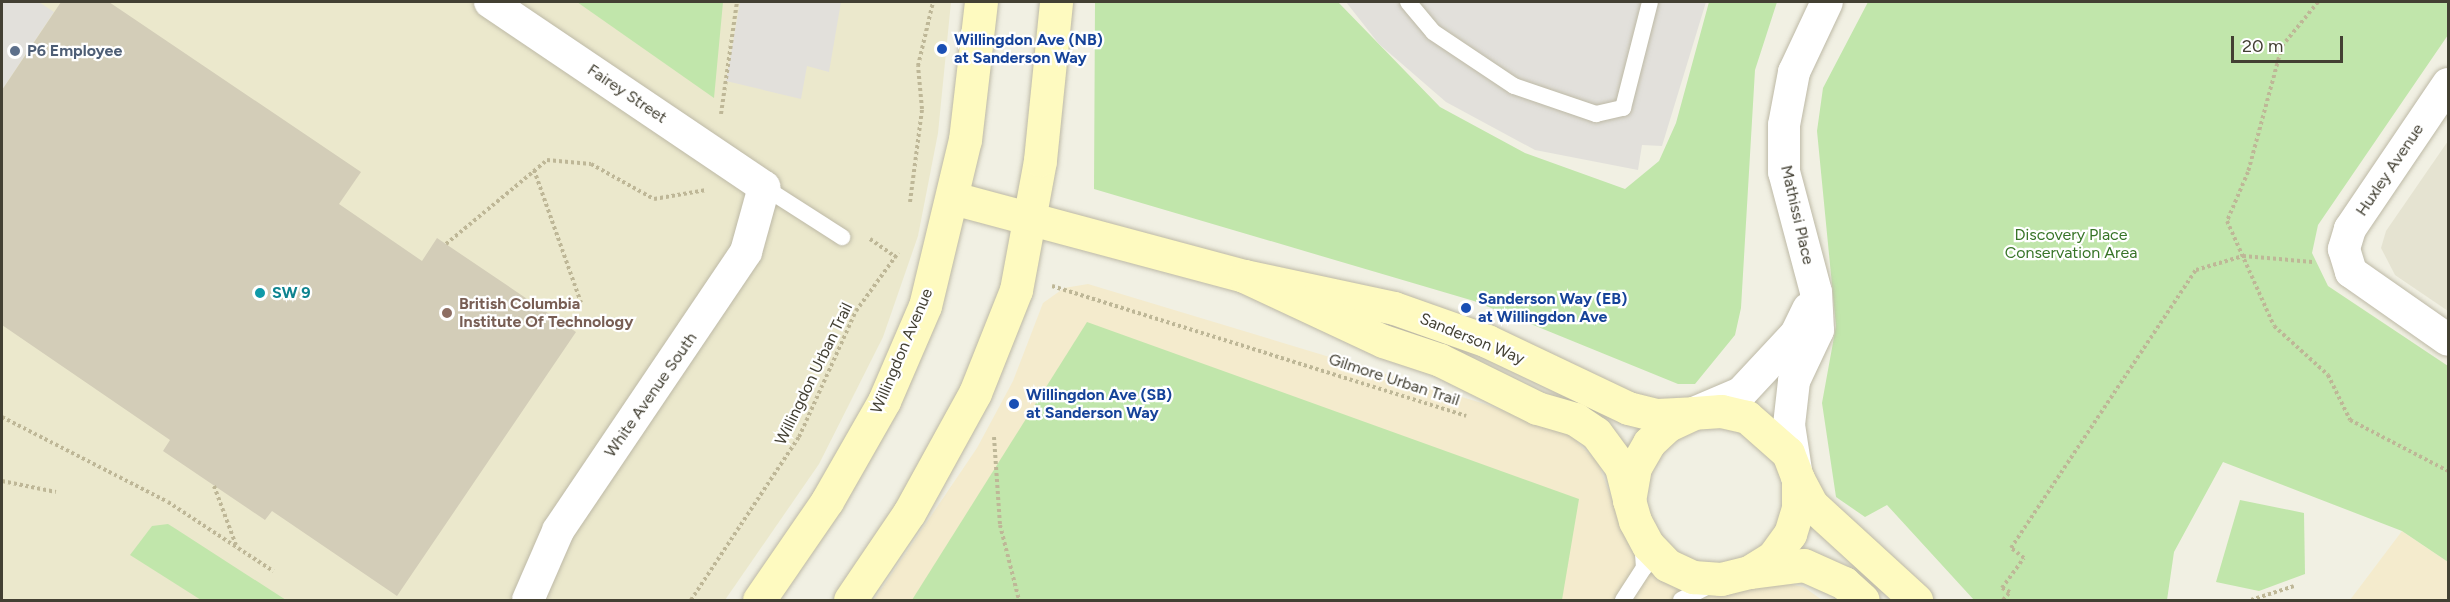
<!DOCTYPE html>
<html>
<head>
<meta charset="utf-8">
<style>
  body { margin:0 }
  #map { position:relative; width:2450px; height:602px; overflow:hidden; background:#f1f0e3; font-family:Figtree,sans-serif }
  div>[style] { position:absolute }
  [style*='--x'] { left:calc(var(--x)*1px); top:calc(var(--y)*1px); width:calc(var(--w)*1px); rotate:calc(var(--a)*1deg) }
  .residential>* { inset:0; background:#e5e3d1 }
  .commercial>* { inset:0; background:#f4ebcd }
  .education>* { inset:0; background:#ebe8cc }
  .green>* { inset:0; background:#c1e6ab }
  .parking>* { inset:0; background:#e2e0db }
  .building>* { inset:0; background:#d3cdb8 }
  .path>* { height:4px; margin-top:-2px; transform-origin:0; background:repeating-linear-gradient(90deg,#beb797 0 3px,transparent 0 6px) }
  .roads { filter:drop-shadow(0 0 2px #bdb9a6) drop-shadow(0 0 2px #bdb9a6) }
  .lane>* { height:16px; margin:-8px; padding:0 8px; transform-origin:8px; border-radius:8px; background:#fff }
  .street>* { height:32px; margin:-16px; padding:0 16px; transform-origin:16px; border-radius:16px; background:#fff }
  .secondary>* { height:33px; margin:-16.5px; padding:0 16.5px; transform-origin:16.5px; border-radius:16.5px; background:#fefac0 }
  .dots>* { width:16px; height:16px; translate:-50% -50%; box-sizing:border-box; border:3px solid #fff; border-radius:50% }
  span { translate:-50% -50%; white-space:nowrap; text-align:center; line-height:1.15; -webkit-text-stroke:4.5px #fff; paint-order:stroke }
  .transit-label { font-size:16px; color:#164399; font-weight:700 }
  .left { translate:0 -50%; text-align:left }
  .service-label { font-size:16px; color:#4e5e75; font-weight:700 }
  .street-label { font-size:16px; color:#434033 }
  .park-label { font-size:16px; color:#377427 }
  .culture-label { font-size:16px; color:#0d838f; font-weight:700 }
  .education-label { font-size:16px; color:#785e54; font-weight:700 }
  .frame { position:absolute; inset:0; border:3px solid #434033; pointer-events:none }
  .scale { position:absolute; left:2231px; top:36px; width:112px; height:27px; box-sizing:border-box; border:3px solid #434033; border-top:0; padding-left:8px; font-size:18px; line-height:21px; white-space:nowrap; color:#434033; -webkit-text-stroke:4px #fff; paint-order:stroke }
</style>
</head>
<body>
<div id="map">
  <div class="residential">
    <div style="clip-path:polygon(2448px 141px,2448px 311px,2395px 275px,2381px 248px,2386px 231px)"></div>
  </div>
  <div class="commercial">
    <div style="clip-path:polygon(1088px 284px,1485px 404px,1571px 436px,1598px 463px,1631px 550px,1668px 581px,1776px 582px,1804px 587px,1822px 600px,874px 600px,977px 448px,1013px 381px,1043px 303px,1064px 288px)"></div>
    <div style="clip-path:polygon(2402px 531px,2448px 562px,2448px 600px,2350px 600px)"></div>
  </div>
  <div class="education">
    <div style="clip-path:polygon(2px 2px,951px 2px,938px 133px,918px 236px,883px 337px,819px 464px,725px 600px,2px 600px)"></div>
  </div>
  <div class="green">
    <div style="clip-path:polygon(577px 2px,723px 2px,714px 98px)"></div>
    <div style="clip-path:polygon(1095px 2px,1338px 2px,1440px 107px,1525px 153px,1625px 189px,1659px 161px,1676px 123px,1709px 2px,1777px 2px,1755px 70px,1741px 308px,1735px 335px,1695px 384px,1678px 384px,1474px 301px,1094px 189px)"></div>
    <div style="clip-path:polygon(1868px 2px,2448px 2px,2448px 35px,2318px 225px,2312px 253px,2328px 286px,2448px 366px,2448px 562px,2402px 531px,2223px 462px,2174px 552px,2167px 600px,1974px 600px,1887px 505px,1865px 517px,1836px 497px,1822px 403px,1836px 326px,1817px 131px,1823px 88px)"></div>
    <div style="clip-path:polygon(1087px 322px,1579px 499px,1562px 600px,912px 600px)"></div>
    <div style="clip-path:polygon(2240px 500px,2304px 513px,2305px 574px,2259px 591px,2216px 582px)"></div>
    <div style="clip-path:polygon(168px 524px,176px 529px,286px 600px,201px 600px,130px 555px,152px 526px)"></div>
  </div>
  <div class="parking">
    <div style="clip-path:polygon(2px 2px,39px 2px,54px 12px,2px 90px)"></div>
    <div style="clip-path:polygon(740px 2px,841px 2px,829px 72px,807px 66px,801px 99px,726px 81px)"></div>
    <div style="clip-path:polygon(1346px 2px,1706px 2px,1662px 146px,1642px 145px,1638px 170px,1535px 150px,1446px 102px,1379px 44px)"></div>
  </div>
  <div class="building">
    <div style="clip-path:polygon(61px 2px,109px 2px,361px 172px,339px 204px,422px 261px,437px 238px,576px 332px,397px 596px,272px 511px,265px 520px,163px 451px,170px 440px,2px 325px,2px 90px)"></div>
  </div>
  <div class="path">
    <div style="--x:2318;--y:2;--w:57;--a:129.3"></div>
    <div style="--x:2282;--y:46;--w:131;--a:105.1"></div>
    <div style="--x:2248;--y:172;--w:53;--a:113.2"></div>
    <div style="--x:2227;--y:221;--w:115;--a:65.9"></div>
    <div style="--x:2274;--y:326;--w:73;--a:42.2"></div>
    <div style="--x:2328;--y:375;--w:50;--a:63.9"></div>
    <div style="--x:2350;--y:420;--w:110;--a:27.5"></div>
    <div style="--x:721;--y:114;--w:113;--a:-81.9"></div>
    <div style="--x:534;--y:170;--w:141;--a:70.5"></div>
    <div style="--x:910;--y:202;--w:94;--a:-82.6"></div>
    <div style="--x:922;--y:109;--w:43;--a:-95.3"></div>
    <div style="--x:918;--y:66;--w:66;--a:-76.8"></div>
    <div style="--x:870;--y:239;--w:32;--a:35"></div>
    <div style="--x:446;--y:244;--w:131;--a:-39.7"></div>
    <div style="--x:547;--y:160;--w:44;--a:5.2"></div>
    <div style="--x:591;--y:164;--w:72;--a:29.1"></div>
    <div style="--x:654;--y:199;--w:53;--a:-9.8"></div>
    <div style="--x:1052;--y:286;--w:434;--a:17.4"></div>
    <div style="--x:2;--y:417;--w:186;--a:27.1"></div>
    <div style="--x:168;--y:502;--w:126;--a:33.3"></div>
    <div style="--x:994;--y:437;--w:88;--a:86.1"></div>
    <div style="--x:1000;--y:525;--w:77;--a:75.8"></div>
    <div style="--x:2;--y:481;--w:55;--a:11.5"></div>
    <div style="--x:214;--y:486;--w:66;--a:69.6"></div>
    <div style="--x:691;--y:600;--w:196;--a:-56.5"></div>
    <div style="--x:799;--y:437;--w:138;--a:-65.7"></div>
    <div style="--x:856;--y:311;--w:72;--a:-54.1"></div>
    <div style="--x:2003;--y:600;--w:11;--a:-49"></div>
    <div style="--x:2010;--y:592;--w:9;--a:-153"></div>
    <div style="--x:2002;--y:588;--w:37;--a:-54"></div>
    <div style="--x:2024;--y:558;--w:16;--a:-142"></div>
    <div style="--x:2011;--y:548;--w:334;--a:-56.4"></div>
    <div style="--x:2196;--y:270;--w:49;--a:-16.6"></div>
    <div style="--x:2243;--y:256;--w:70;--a:4.9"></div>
    <div style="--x:2251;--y:600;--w:45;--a:-18"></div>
  </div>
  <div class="roads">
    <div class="lane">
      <div style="--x:1408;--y:2;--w:39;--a:50"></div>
      <div style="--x:1433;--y:32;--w:97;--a:33.7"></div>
      <div style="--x:1514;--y:86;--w:87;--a:18.9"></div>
      <div style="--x:1596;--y:114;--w:28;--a:-13"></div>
      <div style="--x:1623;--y:108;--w:109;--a:-75.7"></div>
      <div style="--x:764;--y:187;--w:93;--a:32.7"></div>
      <div style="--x:1623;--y:600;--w:38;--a:-57"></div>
      <div style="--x:1644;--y:568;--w:26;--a:-94"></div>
      <div style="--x:1681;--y:600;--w:35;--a:-27"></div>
    </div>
    <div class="street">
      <div style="--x:490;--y:2;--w:331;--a:34"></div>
      <div style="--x:764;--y:187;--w:67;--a:105.5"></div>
      <div style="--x:746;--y:252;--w:336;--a:124"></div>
      <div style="--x:558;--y:531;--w:75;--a:113.5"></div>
      <div style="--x:2448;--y:84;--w:175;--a:124.1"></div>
      <div style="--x:2350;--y:229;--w:21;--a:107"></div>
      <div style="--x:2344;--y:249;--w:24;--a:73"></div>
      <div style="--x:2351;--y:272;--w:118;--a:35"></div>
      <div style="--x:1694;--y:413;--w:51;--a:-23.1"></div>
      <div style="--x:1741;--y:393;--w:81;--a:-47"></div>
      <div style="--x:1796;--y:334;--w:28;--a:-64"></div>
      <div style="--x:1797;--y:477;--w:53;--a:-98.7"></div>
      <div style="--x:1789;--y:425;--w:44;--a:-83.5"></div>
      <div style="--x:1794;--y:381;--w:56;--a:-64.8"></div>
      <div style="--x:1818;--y:330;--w:38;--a:-93"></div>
      <div style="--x:1816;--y:292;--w:124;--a:-104.9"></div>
      <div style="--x:1784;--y:172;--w:47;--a:-90"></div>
      <div style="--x:1784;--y:125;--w:54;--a:-79.3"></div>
      <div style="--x:1794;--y:72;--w:77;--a:-64.8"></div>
    </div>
    <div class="secondary">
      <div style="--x:953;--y:198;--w:301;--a:15"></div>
      <div style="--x:1244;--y:276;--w:153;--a:12"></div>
      <div style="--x:1394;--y:308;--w:99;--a:19.5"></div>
      <div style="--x:1487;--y:341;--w:156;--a:25.4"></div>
      <div style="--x:1628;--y:408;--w:30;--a:14"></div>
      <div style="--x:1657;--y:415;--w:35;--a:-3"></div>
      <div style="--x:1244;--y:276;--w:153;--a:25.1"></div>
      <div style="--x:1383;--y:341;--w:60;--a:18.4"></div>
      <div style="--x:1440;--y:360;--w:108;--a:26.3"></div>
      <div style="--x:1537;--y:408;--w:40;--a:16"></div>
      <div style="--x:1575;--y:419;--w:25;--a:34"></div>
      <div style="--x:1596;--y:433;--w:42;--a:53.7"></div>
      <div style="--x:1621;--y:467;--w:34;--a:76"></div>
      <div style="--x:1629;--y:500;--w:22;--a:74"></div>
      <div style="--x:1635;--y:521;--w:27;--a:62"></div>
      <div style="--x:1648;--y:545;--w:28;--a:46"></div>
      <div style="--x:1667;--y:565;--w:29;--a:25"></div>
      <div style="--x:1693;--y:577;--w:28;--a:4"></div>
      <div style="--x:1721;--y:579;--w:29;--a:-14"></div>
      <div style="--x:1749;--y:572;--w:28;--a:-32"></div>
      <div style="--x:1773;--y:557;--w:29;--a:-54"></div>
      <div style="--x:1790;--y:534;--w:28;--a:-73"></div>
      <div style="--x:1798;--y:507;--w:28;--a:-90"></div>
      <div style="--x:1798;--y:479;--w:28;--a:-111"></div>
      <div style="--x:1788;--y:453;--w:55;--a:-138.7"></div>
      <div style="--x:1747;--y:417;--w:27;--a:-167"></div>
      <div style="--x:1721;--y:411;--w:27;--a:176"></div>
      <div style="--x:1694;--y:413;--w:29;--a:155"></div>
      <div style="--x:1668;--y:425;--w:26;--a:137"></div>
      <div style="--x:1649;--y:443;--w:28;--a:120"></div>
      <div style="--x:1635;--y:467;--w:34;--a:100"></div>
      <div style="--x:1798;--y:479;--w:30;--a:62"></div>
      <div style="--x:1812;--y:505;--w:141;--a:42.4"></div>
      <div style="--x:1751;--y:572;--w:53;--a:-7.5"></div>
      <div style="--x:1804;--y:565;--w:44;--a:24.2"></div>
      <div style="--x:1844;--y:583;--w:25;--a:42"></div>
      <div style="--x:759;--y:600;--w:120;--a:-55.5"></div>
      <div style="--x:827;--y:501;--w:115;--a:-60.3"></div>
      <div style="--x:884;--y:401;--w:103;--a:-66.7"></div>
      <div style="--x:925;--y:306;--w:171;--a:-76.5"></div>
      <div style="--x:965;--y:140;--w:139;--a:-83.4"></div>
      <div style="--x:850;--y:600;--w:105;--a:-55.9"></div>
      <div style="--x:909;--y:513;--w:137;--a:-61.2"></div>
      <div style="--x:975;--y:393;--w:111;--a:-68.3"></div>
      <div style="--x:1016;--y:290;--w:132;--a:-79.5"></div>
      <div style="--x:1040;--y:160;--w:159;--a:-84.2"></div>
    </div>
  </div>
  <div class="dots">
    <div style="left:942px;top:49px;background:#1a4fb4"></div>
    <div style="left:15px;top:51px;background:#5c6f8a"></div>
    <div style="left:260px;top:293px;background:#0f9aa8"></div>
    <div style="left:1466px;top:308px;background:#1a4fb4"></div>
    <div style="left:447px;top:313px;background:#8d6e63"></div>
    <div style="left:1014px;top:404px;background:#1a4fb4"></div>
  </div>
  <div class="transit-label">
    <span class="left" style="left:954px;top:49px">Willingdon Ave (NB)<br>at Sanderson Way</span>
    <span class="left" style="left:1478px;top:308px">Sanderson Way (EB)<br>at Willingdon Ave</span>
    <span class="left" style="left:1026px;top:404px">Willingdon Ave (SB)<br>at Sanderson Way</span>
  </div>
  <div class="service-label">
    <span class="left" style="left:27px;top:51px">P6 Employee</span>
  </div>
  <div class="street-label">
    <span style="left:627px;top:94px;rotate:34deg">Fairey Street</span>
    <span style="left:2390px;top:170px;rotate:-56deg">Huxley Avenue</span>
    <span style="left:1797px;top:215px;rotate:77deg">Mathissi Place</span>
    <span style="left:1472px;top:339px;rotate:22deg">Sanderson Way</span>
    <span style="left:902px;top:351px;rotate:-67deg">Willingdon Avenue</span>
    <span style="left:814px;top:374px;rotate:-64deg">Willingdon Urban Trail</span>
    <span style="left:1394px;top:380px;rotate:18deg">Gilmore Urban Trail</span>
    <span style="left:651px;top:395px;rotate:-55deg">White Avenue South</span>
  </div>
  <div class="park-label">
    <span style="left:2071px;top:244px">Discovery Place<br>Conservation Area</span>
  </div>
  <div class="culture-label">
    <span class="left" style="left:272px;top:293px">SW 9</span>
  </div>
  <div class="education-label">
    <span class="left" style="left:459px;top:313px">British Columbia<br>Institute Of Technology</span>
  </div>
  <div class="frame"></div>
  <div class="scale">20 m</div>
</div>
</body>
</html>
